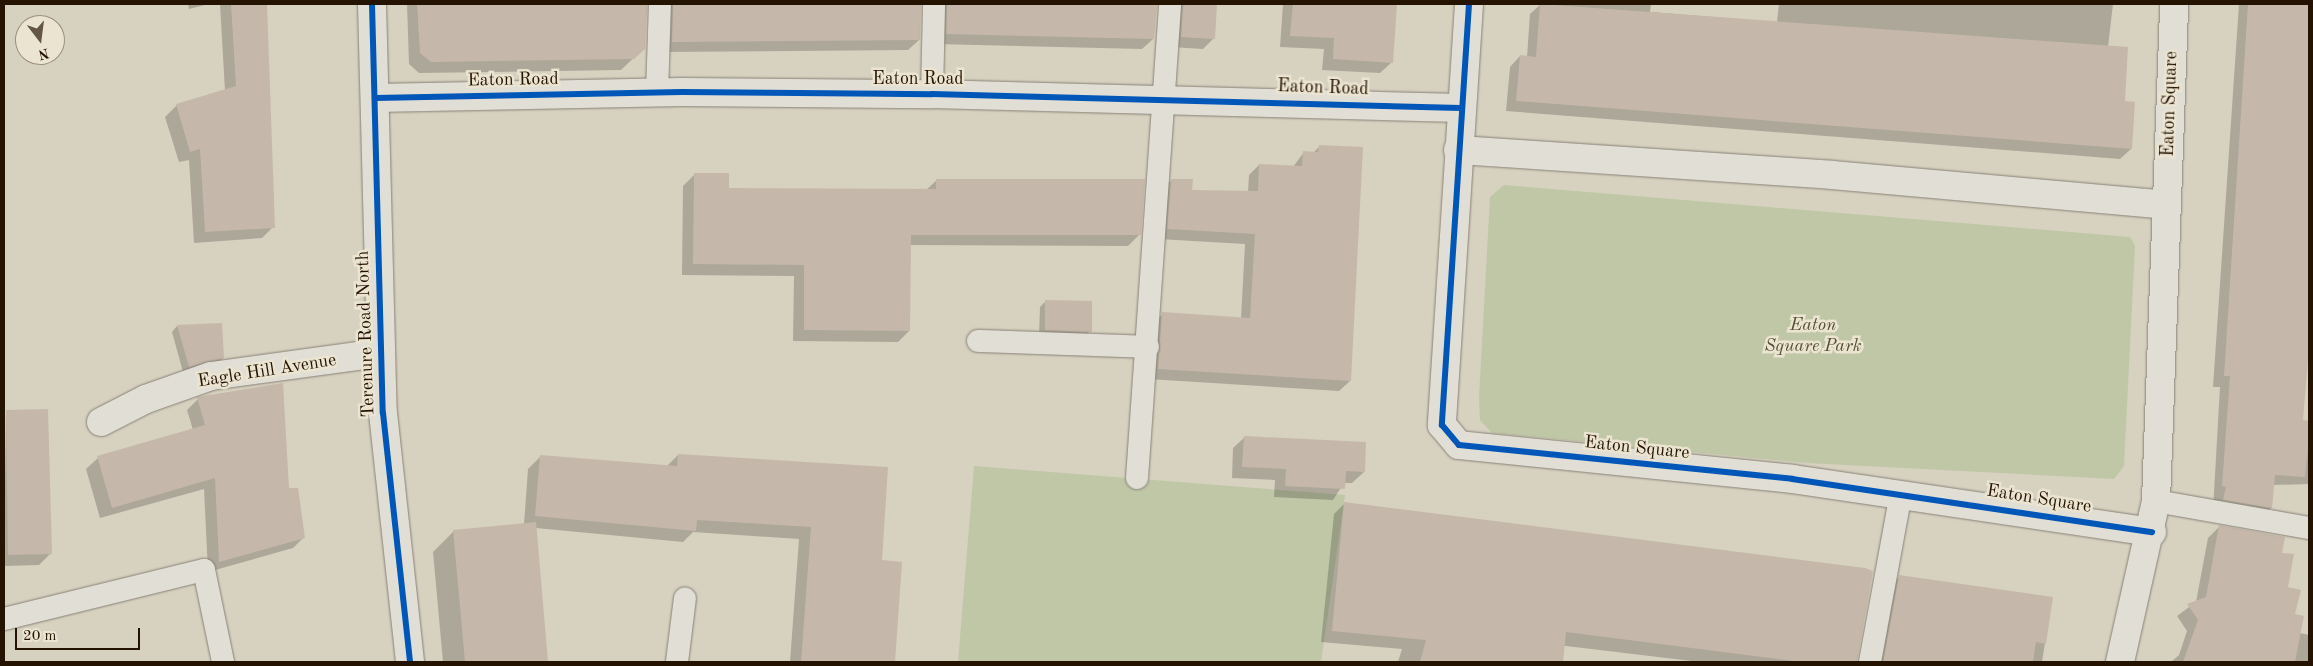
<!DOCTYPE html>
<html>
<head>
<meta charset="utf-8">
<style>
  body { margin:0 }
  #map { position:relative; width:2313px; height:666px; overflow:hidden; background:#d7d1c0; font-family:"Old Standard TT",serif }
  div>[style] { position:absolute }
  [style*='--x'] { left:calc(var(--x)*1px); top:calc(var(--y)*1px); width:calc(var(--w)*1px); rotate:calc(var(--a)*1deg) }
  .green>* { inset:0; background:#c0c7a7 }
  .shadow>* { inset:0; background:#0003 }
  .building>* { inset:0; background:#c5b8aa }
  .roads { filter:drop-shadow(0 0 1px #888276) drop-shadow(0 0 1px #888276) }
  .lane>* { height:22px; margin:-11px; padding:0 11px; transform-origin:11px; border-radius:11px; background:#e0ded5 }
  .street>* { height:28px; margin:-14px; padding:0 14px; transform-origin:14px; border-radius:14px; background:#e0ded5 }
  .secondary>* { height:28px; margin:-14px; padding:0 14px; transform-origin:14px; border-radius:14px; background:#e0ded5 }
  .cycleway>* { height:6px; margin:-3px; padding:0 3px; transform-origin:3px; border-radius:3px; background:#0057b8 }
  span { translate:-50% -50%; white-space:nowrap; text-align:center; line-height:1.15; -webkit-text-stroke:5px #ebe4d0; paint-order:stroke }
  .street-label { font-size:18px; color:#241300 }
  .park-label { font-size:18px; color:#544f33; font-style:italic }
  .frame { position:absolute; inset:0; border:5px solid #241300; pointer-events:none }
  .north { position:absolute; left:15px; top:15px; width:50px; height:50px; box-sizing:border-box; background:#ebe4d0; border:1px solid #9b907d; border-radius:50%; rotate:165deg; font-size:14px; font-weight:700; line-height:20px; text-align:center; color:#241300 }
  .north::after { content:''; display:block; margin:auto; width:18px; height:22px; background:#635643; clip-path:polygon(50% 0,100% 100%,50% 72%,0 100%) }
  .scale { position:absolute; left:15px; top:628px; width:125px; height:22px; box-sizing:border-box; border:2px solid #241300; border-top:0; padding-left:6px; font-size:15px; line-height:18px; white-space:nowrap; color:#241300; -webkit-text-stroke:4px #ebe4d0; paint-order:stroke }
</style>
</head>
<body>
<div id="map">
  <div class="green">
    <div style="clip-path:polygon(1504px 185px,2130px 237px,2135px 246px,2124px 466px,2114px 479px,1807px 463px,1492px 433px,1480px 420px,1479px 397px,1490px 197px)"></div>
    <div style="clip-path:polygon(974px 466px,1345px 495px,1321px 662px,958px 662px)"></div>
  </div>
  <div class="shadow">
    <div style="clip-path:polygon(188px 4px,209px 4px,189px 9px)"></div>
    <div style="clip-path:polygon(220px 4px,266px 4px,273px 227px,262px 238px,194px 243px,189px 160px,179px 162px,165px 117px,177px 105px,225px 91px)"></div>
    <div style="clip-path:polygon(407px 4px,647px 4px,644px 48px,621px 70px,419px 73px,409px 64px)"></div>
    <div style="clip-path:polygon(660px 4px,920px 4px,919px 40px,908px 50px,662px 52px)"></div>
    <div style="clip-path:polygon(927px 4px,1156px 4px,1153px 39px,1142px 49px,936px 44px)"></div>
    <div style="clip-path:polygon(1163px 4px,1216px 4px,1214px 38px,1203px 49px,1171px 47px)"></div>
    <div style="clip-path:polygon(1283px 4px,1396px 4px,1392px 62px,1380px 73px,1322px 70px,1324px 49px,1280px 47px)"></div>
    <div style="clip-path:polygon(1541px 4px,1651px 4px,1650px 12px,1777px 22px,1779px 4px,2113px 4px,2108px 47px,2131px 149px,2120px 159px,1506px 111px,1510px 67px,1520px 56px,1527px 57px,1530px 14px)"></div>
    <div style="clip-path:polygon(2239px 4px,2309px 4px,2309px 309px,2302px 421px,2309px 422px,2309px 484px,2273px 485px,2271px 508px,2260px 519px,2213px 510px,2220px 387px,2213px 387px)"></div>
    <div style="clip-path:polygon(1320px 146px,1350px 381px,1339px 391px,1148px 379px,1152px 324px,1163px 314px,1241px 319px,1245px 244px,1158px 239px,1161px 190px,1172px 180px,1191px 191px,1248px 192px,1249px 175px,1259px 165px,1293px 167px,1304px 152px,1313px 153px)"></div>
    <div style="clip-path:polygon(694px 175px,728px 189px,926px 190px,937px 180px,1140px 234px,1128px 246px,910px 245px,909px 331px,898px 342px,793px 341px,794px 276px,682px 275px,683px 186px)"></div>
    <div style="clip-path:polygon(1046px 301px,1090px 331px,1085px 337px,1039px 336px,1040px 307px)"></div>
    <div style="clip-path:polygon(177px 326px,223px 358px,217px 364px,183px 372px,172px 332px)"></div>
    <div style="clip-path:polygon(198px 399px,287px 490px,304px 537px,293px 548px,208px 572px,204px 489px,100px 518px,86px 469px,98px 458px,193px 430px,187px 410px)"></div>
    <div style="clip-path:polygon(6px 411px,51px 553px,39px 565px,4px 566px)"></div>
    <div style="clip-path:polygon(1245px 437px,1364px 472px,1352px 483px,1344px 483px,1333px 500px,1274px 497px,1275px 480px,1232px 478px,1233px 448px)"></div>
    <div style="clip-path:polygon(678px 455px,880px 561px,901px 563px,894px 662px,790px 662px,799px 539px,693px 532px,683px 542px,536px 528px,547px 662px,443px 662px,433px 552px,454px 531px,524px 524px,528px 469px,540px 457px,667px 466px)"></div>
    <div style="clip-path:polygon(1345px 503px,1856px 660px,1857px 662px,1700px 662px,1500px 638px,1497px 662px,1398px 662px,1402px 649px,1321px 642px,1334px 514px)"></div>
    <div style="clip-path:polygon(2219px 527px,2281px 554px,2293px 615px,2300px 633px,2309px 635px,2309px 662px,2171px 662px,2179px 655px,2187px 631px,2177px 616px,2196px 602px,2208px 538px)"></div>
    <div style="clip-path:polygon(1900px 576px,2052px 598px,2042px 662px,1872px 662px,1889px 587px)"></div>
  </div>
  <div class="building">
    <div style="clip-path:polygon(231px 4px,267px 4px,275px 228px,205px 232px,200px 149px,190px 152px,176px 104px,236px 86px)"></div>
    <div style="clip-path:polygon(417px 4px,647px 4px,645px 49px,634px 59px,431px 62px,420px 53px)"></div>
    <div style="clip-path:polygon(673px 4px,921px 4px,920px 40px,672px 42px)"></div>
    <div style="clip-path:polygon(947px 4px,1157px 4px,1154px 39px,946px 34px)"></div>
    <div style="clip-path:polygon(1183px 4px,1217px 4px,1215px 39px,1181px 37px)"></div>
    <div style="clip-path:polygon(1293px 4px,1397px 4px,1393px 63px,1333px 59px,1334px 38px,1290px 36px)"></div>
    <div style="clip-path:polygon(1540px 4px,2128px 47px,2125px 101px,2135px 102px,2132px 149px,1516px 101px,1520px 55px,1536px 57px)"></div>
    <div style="clip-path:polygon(2248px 4px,2309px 4px,2309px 347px,2303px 420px,2309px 421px,2309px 440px,2305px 477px,2275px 475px,2272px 508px,2223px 500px,2226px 487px,2222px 486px,2230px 376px,2224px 376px)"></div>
    <div style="clip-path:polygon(1319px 145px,1363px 147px,1351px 381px,1158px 369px,1162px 312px,1250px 318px,1255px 234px,1167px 229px,1171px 179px,1193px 179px,1192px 190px,1258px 191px,1259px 164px,1302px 166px,1303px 151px,1318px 152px)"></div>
    <div style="clip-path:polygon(694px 173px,729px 173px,729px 188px,936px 189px,936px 179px,1145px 179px,1141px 235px,911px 235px,910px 331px,804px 330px,804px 265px,693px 264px)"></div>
    <div style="clip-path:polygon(1045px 300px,1092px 301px,1092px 332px,1045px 330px)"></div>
    <div style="clip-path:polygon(222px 323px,224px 358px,189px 367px,177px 325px)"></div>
    <div style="clip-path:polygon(283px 383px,289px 488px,298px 488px,305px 538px,219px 562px,215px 478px,112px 508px,97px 456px,205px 425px,197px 397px)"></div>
    <div style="clip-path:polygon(48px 409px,52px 554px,8px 555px,6px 410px)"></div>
    <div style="clip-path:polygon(1244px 436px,1366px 442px,1365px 472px,1346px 471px,1345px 489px,1285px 486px,1286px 469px,1242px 467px)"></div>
    <div style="clip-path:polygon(678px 454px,888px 467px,882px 560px,902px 562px,895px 662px,801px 662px,811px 527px,697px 520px,696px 531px,535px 516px,540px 455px,677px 466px)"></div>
    <div style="clip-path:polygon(1344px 502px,1865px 568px,1873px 571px,1857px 662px,1801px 662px,1566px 632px,1563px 662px,1420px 662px,1426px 640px,1332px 631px)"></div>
    <div style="clip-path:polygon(536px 522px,548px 662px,465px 662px,453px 530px)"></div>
    <div style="clip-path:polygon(2219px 525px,2285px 537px,2282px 553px,2294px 554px,2288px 587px,2301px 590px,2295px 614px,2304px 616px,2295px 662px,2183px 662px,2198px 620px,2187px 604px,2206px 597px)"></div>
    <div style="clip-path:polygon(1899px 575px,2053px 597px,2046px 644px,2036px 642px,2033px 662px,1883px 662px)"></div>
  </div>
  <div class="roads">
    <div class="lane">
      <div style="--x:657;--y:93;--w:89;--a:-88.1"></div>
      <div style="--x:932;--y:94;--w:90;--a:-88.7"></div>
      <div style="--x:978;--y:341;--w:170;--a:2"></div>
      <div style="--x:1137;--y:478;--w:475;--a:-86"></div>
      <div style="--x:2156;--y:501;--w:155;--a:10"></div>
      <div style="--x:4;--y:619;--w:206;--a:-13.8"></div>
      <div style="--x:204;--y:570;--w:94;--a:78.3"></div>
      <div style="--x:677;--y:662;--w:64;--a:-82.9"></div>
      <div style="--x:1870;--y:662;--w:172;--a:-79.6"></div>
    </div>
    <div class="street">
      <div style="--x:1469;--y:4;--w:422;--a:93.7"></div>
      <div style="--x:1442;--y:425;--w:26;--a:50"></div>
      <div style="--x:1459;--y:445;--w:335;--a:5.8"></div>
      <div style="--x:1792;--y:479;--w:364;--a:8.4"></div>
      <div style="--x:375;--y:98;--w:307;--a:-1.1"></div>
      <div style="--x:682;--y:92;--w:250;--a:0.5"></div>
      <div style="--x:932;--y:94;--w:529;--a:1.52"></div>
      <div style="--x:1458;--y:150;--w:375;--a:3.8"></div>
      <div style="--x:1832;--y:175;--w:335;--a:5.1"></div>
      <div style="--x:101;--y:422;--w:51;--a:-27.1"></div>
      <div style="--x:146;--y:399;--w:69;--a:-19.5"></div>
      <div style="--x:211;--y:376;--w:171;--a:-7.8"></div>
      <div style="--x:2120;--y:662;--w:165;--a:-77.4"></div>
      <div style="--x:2156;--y:501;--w:497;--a:-87.9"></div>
    </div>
    <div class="secondary">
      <div style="--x:372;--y:4;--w:409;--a:88.5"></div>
      <div style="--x:383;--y:413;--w:250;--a:83.8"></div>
    </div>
  </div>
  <div class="cycleway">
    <div style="--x:372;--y:4;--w:409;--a:88.5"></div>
    <div style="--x:383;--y:413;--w:250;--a:83.8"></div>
    <div style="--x:1469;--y:4;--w:422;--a:93.7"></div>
    <div style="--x:1442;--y:425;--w:26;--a:50"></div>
    <div style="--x:1459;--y:445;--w:335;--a:5.8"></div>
    <div style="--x:1792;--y:479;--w:364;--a:8.4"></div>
    <div style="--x:375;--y:98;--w:307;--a:-1.1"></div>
    <div style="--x:682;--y:92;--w:250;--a:0.5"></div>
    <div style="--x:932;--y:94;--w:529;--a:1.52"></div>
  </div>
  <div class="street-label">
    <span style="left:918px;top:79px">Eaton Road</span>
    <span style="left:513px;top:80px;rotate:-1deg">Eaton Road</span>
    <span style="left:1323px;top:88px;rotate:2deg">Eaton Road</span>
    <span style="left:2170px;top:104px;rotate:-88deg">Eaton Square</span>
    <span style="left:366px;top:334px;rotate:-92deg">Terenure Road North</span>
    <span style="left:267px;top:371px;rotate:-9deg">Eagle Hill Avenue</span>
    <span style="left:1637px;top:448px;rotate:6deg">Eaton Square</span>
    <span style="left:2039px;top:499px;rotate:9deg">Eaton Square</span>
  </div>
  <div class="park-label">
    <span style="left:1813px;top:336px">Eaton<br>Square Park</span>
  </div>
  <div class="frame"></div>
  <div class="north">N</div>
  <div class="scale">20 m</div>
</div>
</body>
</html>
